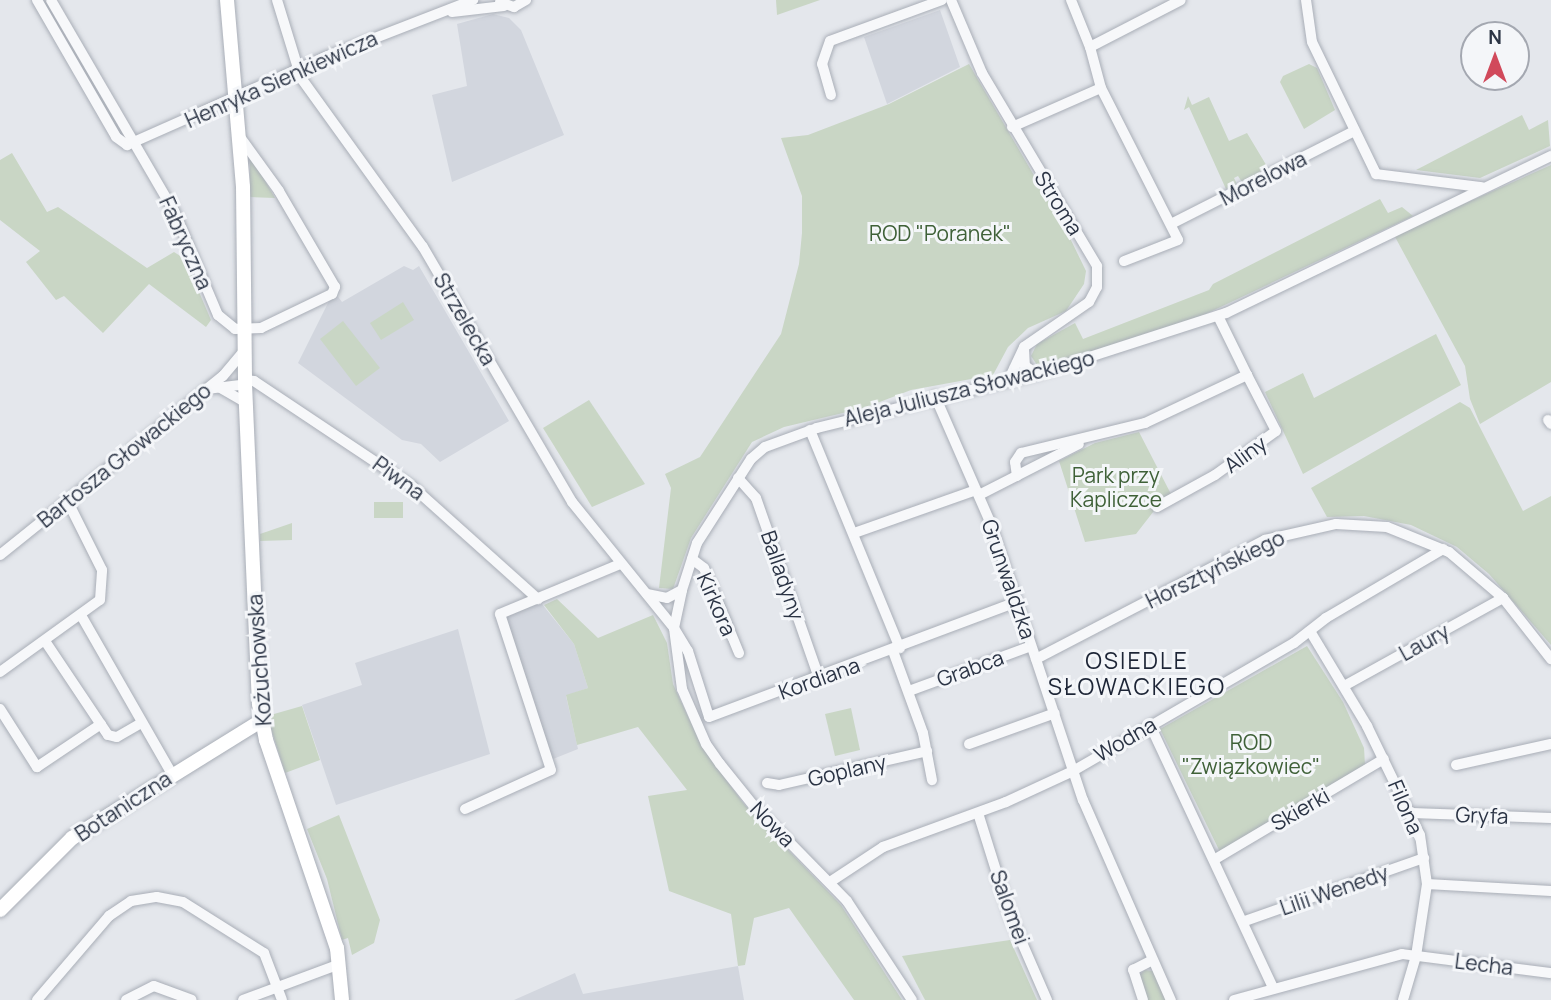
<!DOCTYPE html>
<html>
<head>
<meta charset="utf-8">
<style>
  body { margin:0 }
  #map { position:relative; width:1551px; height:1000px; overflow:hidden; background:#e4e7ec; font-family:Manrope,sans-serif }
  div>[style] { position:absolute }
  [style*='--x'] { left:calc(var(--x)*1px); top:calc(var(--y)*1px); width:calc(var(--w)*1px); rotate:calc(var(--a)*1deg) }
  .built>* { inset:0; background:#d2d6de }
  .green>* { inset:0; background:#c9d6c5 }
  .roads { filter:drop-shadow(0 0 2px #a9aeb7) drop-shadow(0 0 2px #a9aeb7) }
  .minor>* { height:10px; margin:-5px; padding:0 5px; transform-origin:5px; border-radius:5px; background:#f7f8fa }
  .major>* { height:14px; margin:-7px; padding:0 7px; transform-origin:7px; border-radius:7px; background:#fff }
  span { translate:-50% -50%; white-space:nowrap; text-align:center; line-height:1.15; -webkit-text-stroke:6px #f4f6f9; paint-order:stroke }
  .street-label { font-size:21px; color:#2b3445 }
  .park-label { font-size:21px; color:#3f6138 }
  .neighbourhood-label { font-size:23px; color:#1d2536; letter-spacing:2px }
  .north { position:absolute; left:1460px; top:21px; width:70px; height:70px; box-sizing:border-box; background:#f4f6f9; border:2px solid #a4a8b1; border-radius:50%; rotate:0deg; font-size:19px; font-weight:700; line-height:28px; text-align:center; color:#2b3445 }
  .north::after { content:''; display:block; margin:auto; width:24px; height:32px; background:#d1495b; clip-path:polygon(50% 0,100% 100%,50% 72%,0 100%) }
</style>
</head>
<body>
<div id="map">
  <div class="built">
    <div style="clip-path:polygon(940px 10px,960px 67px,887px 104px,864px 37px)"></div>
    <div style="clip-path:polygon(493px 14px,509px 18px,521px 30px,564px 135px,452px 182px,432px 95px,467px 86px,457px 24px)"></div>
    <div style="clip-path:polygon(404px 266px,413px 270px,419px 266px,509px 421px,440px 462px,421px 444px,402px 440px,298px 363px,331px 297px,336px 294px,342px 302px)"></div>
    <div style="clip-path:polygon(538px 599px,574px 644px,588px 688px,566px 696px,578px 749px,548px 761px,500px 614px)"></div>
    <div style="clip-path:polygon(458px 629px,490px 754px,336px 805px,302px 705px,362px 685px,355px 663px)"></div>
    <div style="clip-path:polygon(738px 966px,744px 1000px,514px 1000px,575px 973px,583px 994px)"></div>
  </div>
  <div class="green">
    <div style="clip-path:polygon(776px 0,820px 0,777px 15px)"></div>
    <div style="clip-path:polygon(969px 64px,1067px 232px,1086px 271px,1084px 284px,1066px 311px,1028px 328px,1008px 347px,993px 375px,911px 390px,864px 408px,784px 427px,752px 442px,691px 538px,673px 589px,659px 588px,671px 488px,665px 474px,700px 457px,781px 334px,799px 264px,802px 233px,802px 196px,781px 138px,808px 135px,889px 104px)"></div>
    <div style="clip-path:polygon(1309px 64px,1317px 68px,1335px 110px,1304px 129px,1280px 82px,1283px 76px)"></div>
    <div style="clip-path:polygon(1188px 96px,1192px 105px,1209px 97px,1229px 141px,1247px 133px,1268px 168px,1242px 182px,1238px 176px,1234px 178px,1237px 184px,1226px 189px,1189px 107px,1184px 110px)"></div>
    <div style="clip-path:polygon(1522px 115px,1529px 130px,1548px 120px,1550px 146px,1480px 178px,1416px 170px)"></div>
    <div style="clip-path:polygon(12px 153px,47px 212px,58px 207px,147px 268px,174px 252px,185px 259px,211px 320px,206px 327px,149px 284px,103px 333px,64px 296px,56px 300px,26px 262px,40px 251px,0 220px,0 160px)"></div>
    <div style="clip-path:polygon(250px 159px,263px 177px,275px 198px,250px 197px)"></div>
    <div style="clip-path:polygon(1551px 165px,1551px 382px,1480px 424px,1470px 399px,1465px 366px,1394px 235px)"></div>
    <div style="clip-path:polygon(1380px 199px,1388px 213px,1402px 207px,1413px 216px,1193px 320px,1039px 368px,1031px 356px,1037px 344px,1075px 323px,1083px 339px,1209px 290px,1213px 284px)"></div>
    <div style="clip-path:polygon(403px 302px,414px 320px,381px 340px,370px 323px)"></div>
    <div style="clip-path:polygon(343px 321px,380px 368px,356px 386px,320px 339px)"></div>
    <div style="clip-path:polygon(1436px 334px,1461px 385px,1303px 474px,1265px 392px,1303px 373px,1314px 398px)"></div>
    <div style="clip-path:polygon(589px 400px,645px 484px,592px 507px,543px 428px)"></div>
    <div style="clip-path:polygon(1460px 402px,1470px 408px,1523px 511px,1551px 496px,1551px 645px,1489px 574px,1457px 547px,1411px 525px,1364px 516px,1327px 517px,1311px 488px)"></div>
    <div style="clip-path:polygon(1139px 432px,1172px 496px,1157px 507px,1136px 534px,1085px 542px,1059px 461px,1095px 443px)"></div>
    <div style="clip-path:polygon(374px 502px,403px 502px,403px 518px,374px 518px)"></div>
    <div style="clip-path:polygon(292px 523px,292px 540px,260px 541px,260px 534px)"></div>
    <div style="clip-path:polygon(557px 599px,598px 638px,653px 615px,667px 643px,673px 684px,702px 747px,744px 804px,841px 905px,902px 1000px,854px 1000px,789px 908px,754px 918px,745px 965px,738px 966px,731px 914px,669px 891px,648px 796px,687px 790px,638px 727px,577px 745px,566px 695px,588px 688px,574px 644px,544px 605px)"></div>
    <div style="clip-path:polygon(1307px 646px,1343px 702px,1364px 748px,1365px 765px,1220px 852px,1160px 729px)"></div>
    <div style="clip-path:polygon(302px 706px,320px 760px,285px 773px,267px 716px)"></div>
    <div style="clip-path:polygon(851px 708px,860px 750px,835px 756px,825px 714px)"></div>
    <div style="clip-path:polygon(339px 815px,380px 920px,374px 943px,352px 955px,348px 938px,342px 940px,327px 879px,307px 829px)"></div>
    <div style="clip-path:polygon(1010px 940px,1037px 1000px,925px 1000px,902px 956px)"></div>
    <div style="clip-path:polygon(1145px 970px,1153px 971px,1167px 1000px,1145px 1000px,1139px 975px)"></div>
  </div>
  <div class="roads">
    <div class="minor">
      <div style="--x:37;--y:0;--w:158;--a:60"></div>
      <div style="--x:116;--y:137;--w:14;--a:36"></div>
      <div style="--x:127;--y:145;--w:218;--a:-23.9"></div>
      <div style="--x:326;--y:57;--w:158;--a:-21.2"></div>
      <div style="--x:51;--y:0;--w:244;--a:59.8"></div>
      <div style="--x:174;--y:211;--w:113;--a:67.1"></div>
      <div style="--x:218;--y:315;--w:22;--a:39"></div>
      <div style="--x:235;--y:329;--w:26;--a:-2"></div>
      <div style="--x:261;--y:328;--w:79;--a:-25.6"></div>
      <div style="--x:332;--y:294;--w:8;--a:-67"></div>
      <div style="--x:335;--y:287;--w:111;--a:-120.3"></div>
      <div style="--x:279;--y:191;--w:67;--a:-125.8"></div>
      <div style="--x:277;--y:0;--w:82;--a:72.9"></div>
      <div style="--x:301;--y:78;--w:208;--a:54.2"></div>
      <div style="--x:423;--y:247;--w:295;--a:59.7"></div>
      <div style="--x:572;--y:502;--w:162;--a:51"></div>
      <div style="--x:674;--y:628;--w:27;--a:59"></div>
      <div style="--x:688;--y:651;--w:69;--a:72.3"></div>
      <div style="--x:709;--y:717;--w:329;--a:-20.5"></div>
      <div style="--x:951;--y:0;--w:79;--a:67"></div>
      <div style="--x:982;--y:73;--w:225;--a:59.2"></div>
      <div style="--x:1097;--y:266;--w:21;--a:90"></div>
      <div style="--x:1097;--y:287;--w:17;--a:118"></div>
      <div style="--x:1089;--y:302;--w:79;--a:145.3"></div>
      <div style="--x:1024;--y:347;--w:38;--a:115"></div>
      <div style="--x:1071;--y:0;--w:51;--a:68"></div>
      <div style="--x:1306;--y:0;--w:42;--a:81.9"></div>
      <div style="--x:1312;--y:42;--w:147;--a:64.1"></div>
      <div style="--x:1376;--y:174;--w:106;--a:7.1"></div>
      <div style="--x:500;--y:2;--w:15;--a:20"></div>
      <div style="--x:514;--y:7;--w:14;--a:-30"></div>
      <div style="--x:452;--y:12;--w:52;--a:-6.6"></div>
      <div style="--x:1101;--y:88;--w:170;--a:63.1"></div>
      <div style="--x:1178;--y:240;--w:58;--a:158.7"></div>
      <div style="--x:831;--y:95;--w:32;--a:-106"></div>
      <div style="--x:822;--y:64;--w:24;--a:-71"></div>
      <div style="--x:830;--y:41;--w:119;--a:-20.1"></div>
      <div style="--x:1012;--y:127;--w:97;--a:-23.7"></div>
      <div style="--x:1101;--y:88;--w:42;--a:-105"></div>
      <div style="--x:1090;--y:47;--w:102;--a:-27.3"></div>
      <div style="--x:1171;--y:224;--w:205;--a:-26.9"></div>
      <div style="--x:1024;--y:349;--w:17;--a:87"></div>
      <div style="--x:1025;--y:366;--w:14;--a:34"></div>
      <div style="--x:245;--y:380;--w:9;--a:6"></div>
      <div style="--x:254;--y:381;--w:191;--a:33.7"></div>
      <div style="--x:413;--y:487;--w:168;--a:41.9"></div>
      <div style="--x:217;--y:386;--w:34;--a:30"></div>
      <div style="--x:207;--y:389;--w:38;--a:-7"></div>
      <div style="--x:935;--y:396;--w:140;--a:66.4"></div>
      <div style="--x:991;--y:524;--w:291;--a:71.6"></div>
      <div style="--x:1083;--y:800;--w:219;--a:66.3"></div>
      <div style="--x:1548;--y:420;--w:5;--a:53"></div>
      <div style="--x:810;--y:430;--w:236;--a:67.6"></div>
      <div style="--x:1017;--y:476;--w:14;--a:-98"></div>
      <div style="--x:1015;--y:462;--w:11;--a:-56"></div>
      <div style="--x:1021;--y:453;--w:128;--a:-13.6"></div>
      <div style="--x:1145;--y:423;--w:113;--a:-25.2"></div>
      <div style="--x:1247;--y:375;--w:66;--a:-116.2"></div>
      <div style="--x:738;--y:478;--w:27;--a:48"></div>
      <div style="--x:756;--y:498;--w:191;--a:70.7"></div>
      <div style="--x:979;--y:495;--w:112;--a:-27"></div>
      <div style="--x:1157;--y:507;--w:66;--a:-28.9"></div>
      <div style="--x:1215;--y:475;--w:75;--a:-35.8"></div>
      <div style="--x:1276;--y:431;--w:63;--a:-117.4"></div>
      <div style="--x:854;--y:533;--w:129;--a:-19.4"></div>
      <div style="--x:0;--y:555;--w:286;--a:-38.8"></div>
      <div style="--x:223;--y:376;--w:33;--a:-50"></div>
      <div style="--x:692;--y:559;--w:15;--a:37"></div>
      <div style="--x:704;--y:568;--w:92;--a:67.6"></div>
      <div style="--x:647;--y:594;--w:20;--a:11"></div>
      <div style="--x:667;--y:598;--w:17;--a:-28"></div>
      <div style="--x:82;--y:617;--w:181;--a:60.2"></div>
      <div style="--x:1310;--y:631;--w:111;--a:59"></div>
      <div style="--x:1367;--y:726;--w:121;--a:64.1"></div>
      <div style="--x:1420;--y:835;--w:49;--a:81.9"></div>
      <div style="--x:1427;--y:884;--w:73;--a:98.7"></div>
      <div style="--x:1416;--y:956;--w:46;--a:106.5"></div>
      <div style="--x:45;--y:641;--w:113;--a:56.2"></div>
      <div style="--x:108;--y:735;--w:9;--a:13"></div>
      <div style="--x:117;--y:737;--w:28;--a:-30"></div>
      <div style="--x:893;--y:651;--w:87;--a:69.9"></div>
      <div style="--x:923;--y:733;--w:48;--a:79.2"></div>
      <div style="--x:1036;--y:659;--w:258;--a:-27.5"></div>
      <div style="--x:1265;--y:540;--w:73;--a:-12.7"></div>
      <div style="--x:1336;--y:524;--w:51;--a:3.4"></div>
      <div style="--x:1387;--y:527;--w:67;--a:22"></div>
      <div style="--x:1449;--y:552;--w:71;--a:40.4"></div>
      <div style="--x:1503;--y:598;--w:78;--a:51.8"></div>
      <div style="--x:0;--y:672;--w:123;--a:-35.8"></div>
      <div style="--x:100;--y:600;--w:30;--a:-86"></div>
      <div style="--x:102;--y:570;--w:76;--a:-116.6"></div>
      <div style="--x:1344;--y:686;--w:182;--a:-29"></div>
      <div style="--x:909;--y:691;--w:130;--a:-20.2"></div>
      <div style="--x:0;--y:709;--w:69;--a:57.5"></div>
      <div style="--x:37;--y:767;--w:77;--a:-33.9"></div>
      <div style="--x:1150;--y:725;--w:290;--a:64.9"></div>
      <div style="--x:969;--y:744;--w:91;--a:-19.8"></div>
      <div style="--x:1456;--y:765;--w:97;--a:-12.5"></div>
      <div style="--x:767;--y:783;--w:12;--a:9"></div>
      <div style="--x:779;--y:785;--w:152;--a:-12.9"></div>
      <div style="--x:465;--y:809;--w:94;--a:-24.4"></div>
      <div style="--x:551;--y:770;--w:164;--a:-108.1"></div>
      <div style="--x:500;--y:614;--w:130;--a:-22.6"></div>
      <div style="--x:978;--y:813;--w:107;--a:72.6"></div>
      <div style="--x:1010;--y:915;--w:93;--a:66.5"></div>
      <div style="--x:1412;--y:813;--w:139;--a:2.1"></div>
      <div style="--x:1217;--y:858;--w:194;--a:-30.7"></div>
      <div style="--x:830;--y:882;--w:64;--a:-33.4"></div>
      <div style="--x:883;--y:847;--w:131;--a:-20.1"></div>
      <div style="--x:1006;--y:802;--w:74;--a:-24.8"></div>
      <div style="--x:1073;--y:771;--w:255;--a:-30.1"></div>
      <div style="--x:1294;--y:643;--w:41;--a:-38"></div>
      <div style="--x:1326;--y:618;--w:136;--a:-30.5"></div>
      <div style="--x:1427;--y:884;--w:124;--a:3.2"></div>
      <div style="--x:1245;--y:921;--w:190;--a:-19.4"></div>
      <div style="--x:37;--y:1000;--w:111;--a:-49.4"></div>
      <div style="--x:109;--y:916;--w:27;--a:-34"></div>
      <div style="--x:131;--y:901;--w:26;--a:-9"></div>
      <div style="--x:157;--y:897;--w:26;--a:11"></div>
      <div style="--x:183;--y:902;--w:96;--a:32.2"></div>
      <div style="--x:264;--y:953;--w:50;--a:69"></div>
      <div style="--x:126;--y:1000;--w:31;--a:-27"></div>
      <div style="--x:154;--y:986;--w:40;--a:20.2"></div>
      <div style="--x:243;--y:1000;--w:103;--a:-20.4"></div>
      <div style="--x:912;--y:1000;--w:118;--a:-123.3"></div>
      <div style="--x:847;--y:901;--w:134;--a:-134.4"></div>
      <div style="--x:753;--y:805;--w:53;--a:-128.8"></div>
      <div style="--x:720;--y:764;--w:24;--a:-125"></div>
      <div style="--x:706;--y:744;--w:60;--a:-113.6"></div>
      <div style="--x:682;--y:689;--w:62;--a:-97.5"></div>
      <div style="--x:674;--y:628;--w:39;--a:-78"></div>
      <div style="--x:682;--y:590;--w:49;--a:-72.3"></div>
      <div style="--x:697;--y:543;--w:100;--a:-57.3"></div>
      <div style="--x:751;--y:459;--w:18;--a:-41"></div>
      <div style="--x:765;--y:447;--w:55;--a:-20.1"></div>
      <div style="--x:817;--y:428;--w:227;--a:-13.8"></div>
      <div style="--x:1037;--y:374;--w:199;--a:-17.9"></div>
      <div style="--x:1226;--y:313;--w:361;--a:-25.8"></div>
      <div style="--x:1143;--y:1000;--w:32;--a:-108"></div>
      <div style="--x:1133;--y:970;--w:22;--a:-27"></div>
      <div style="--x:1234;--y:1000;--w:174;--a:-15.3"></div>
      <div style="--x:1402;--y:954;--w:150;--a:7.3"></div>
    </div>
    <div class="major">
      <div style="--x:227;--y:0;--w:188;--a:85.1"></div>
      <div style="--x:243;--y:187;--w:197;--a:89.4"></div>
      <div style="--x:245;--y:384;--w:320;--a:87.5"></div>
      <div style="--x:259;--y:704;--w:37;--a:79"></div>
      <div style="--x:266;--y:740;--w:220;--a:71.2"></div>
      <div style="--x:337;--y:948;--w:52;--a:84.5"></div>
      <div style="--x:0;--y:910;--w:102;--a:-45"></div>
      <div style="--x:72;--y:838;--w:222;--a:-31.8"></div>
    </div>
  </div>
  <div class="street-label">
    <span style="left:281px;top:79px;rotate:-24deg">Henryka Sienkiewicza</span>
    <span style="left:1263px;top:178px;rotate:-27deg">Morelowa</span>
    <span style="left:1059px;top:203px;rotate:58deg">Stroma</span>
    <span style="left:186px;top:243px;rotate:66deg">Fabryczna</span>
    <span style="left:465px;top:319px;rotate:60deg">Strzelecka</span>
    <span style="left:969px;top:388px;rotate:-14deg">Aleja Juliusza Słowackiego</span>
    <span style="left:1245px;top:454px;rotate:-36deg">Aliny</span>
    <span style="left:124px;top:455px;rotate:-39deg">Bartosza Głowackiego</span>
    <span style="left:399px;top:478px;rotate:36deg">Piwna</span>
    <span style="left:1215px;top:569px;rotate:-26deg">Horsztyńskiego</span>
    <span style="left:783px;top:575px;rotate:71deg">Balladyny</span>
    <span style="left:1009px;top:579px;rotate:71deg">Grunwaldzka</span>
    <span style="left:717px;top:604px;rotate:66deg">Kirkora</span>
    <span style="left:1424px;top:642px;rotate:-29deg">Laury</span>
    <span style="left:259px;top:660px;rotate:-94deg">Kożuchowska</span>
    <span style="left:970px;top:668px;rotate:-20deg">Grabca</span>
    <span style="left:819px;top:678px;rotate:-20deg">Kordiana</span>
    <span style="left:1125px;top:739px;rotate:-30deg">Wodna</span>
    <span style="left:847px;top:770px;rotate:-13deg">Goplany</span>
    <span style="left:123px;top:806px;rotate:-33deg">Botaniczna</span>
    <span style="left:1406px;top:807px;rotate:67deg">Filona</span>
    <span style="left:1300px;top:809px;rotate:-30deg">Skierki</span>
    <span style="left:1482px;top:815px;rotate:2deg">Gryfa</span>
    <span style="left:773px;top:824px;rotate:46deg">Nowa</span>
    <span style="left:1334px;top:890px;rotate:-19deg">Lilii Wenedy</span>
    <span style="left:1010px;top:907px;rotate:70deg">Salomei</span>
    <span style="left:1484px;top:964px;rotate:7deg">Lecha</span>
  </div>
  <div class="park-label">
    <span style="left:940px;top:233px">ROD "Poranek"</span>
    <span style="left:1116px;top:487px">Park przy<br>Kapliczce</span>
    <span style="left:1251px;top:754px">ROD<br>"Związkowiec"</span>
  </div>
  <div class="neighbourhood-label">
    <span style="left:1137px;top:673px">OSIEDLE<br>SŁOWACKIEGO</span>
  </div>
  <div class="north">N</div>
</div>
</body>
</html>
